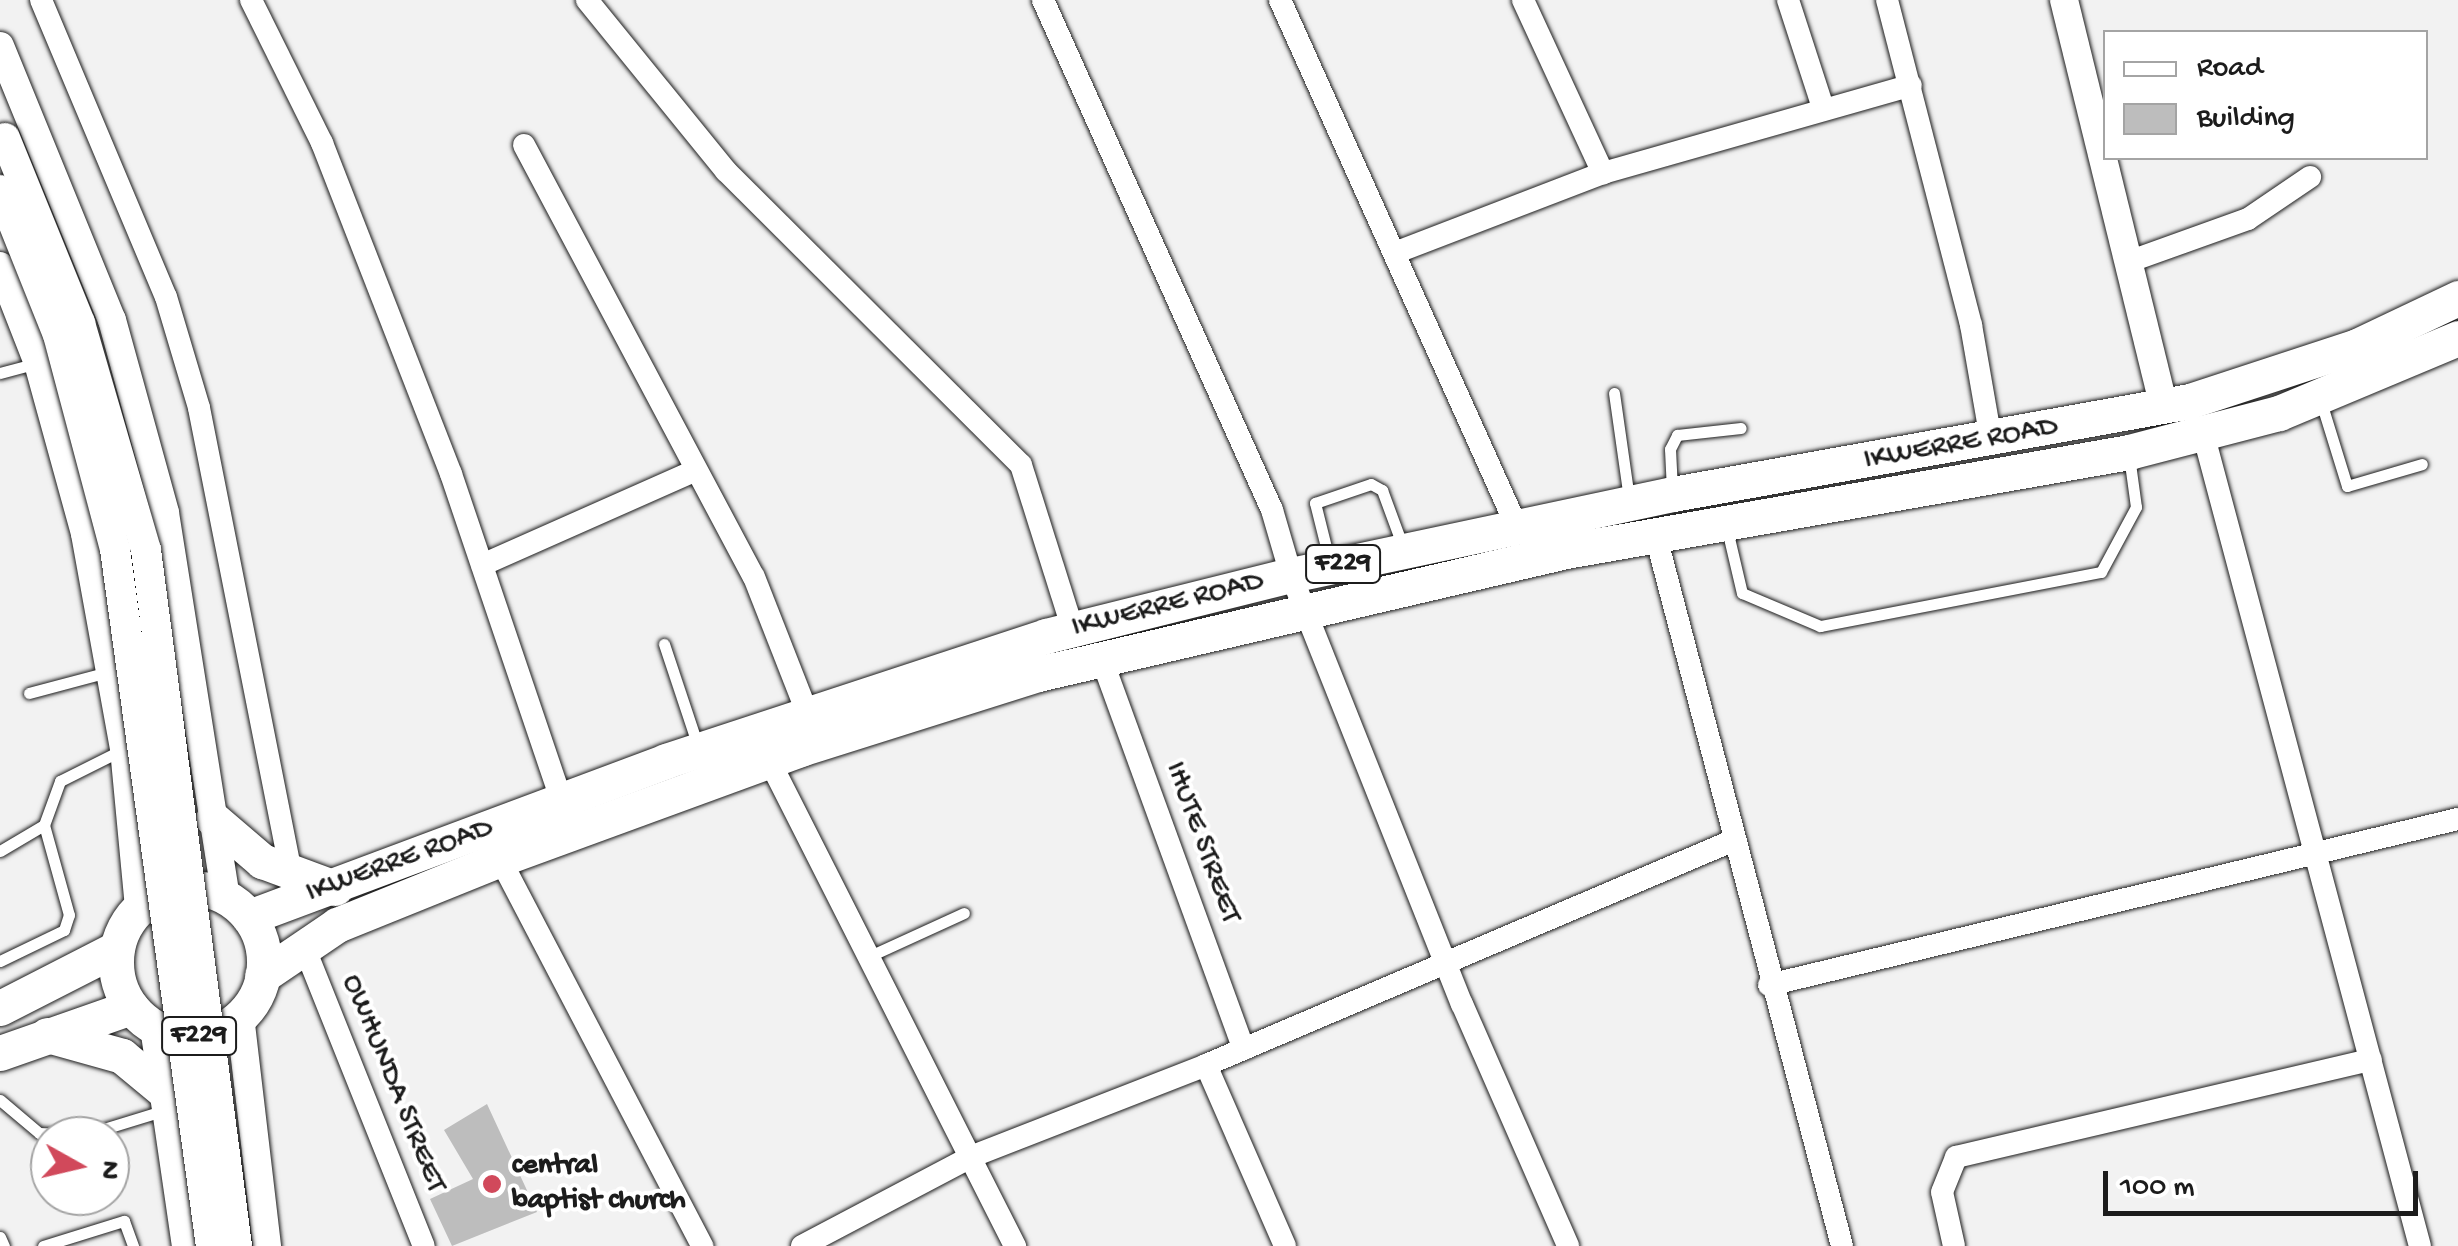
<!DOCTYPE html>
<html>
<head>
<meta charset="utf-8">
<style>
  body { margin:0 }
  #map { position:relative; width:2458px; height:1246px; overflow:hidden; background:#f2f2f2; font-family:"Gochi Hand",sans-serif }
  div>[style] { position:absolute }
  [style*='--x'] { left:calc(var(--x)*1px); top:calc(var(--y)*1px); width:calc(var(--w)*1px); rotate:calc(var(--a)*1deg) }
  .building>* { inset:0; background:#bdbdbd }
  .roads { filter:drop-shadow(0 0 2px #1c1c1c) drop-shadow(0 0 2px #1c1c1c) }
  .service>* { height:11px; margin:-5.5px; padding:0 5.5px; transform-origin:5.5px; border-radius:5.5px; background:#fff }
  .minor>* { height:22px; margin:-11px; padding:0 11px; transform-origin:11px; border-radius:11px; background:#fff }
  .tertiary>* { height:28px; margin:-14px; padding:0 14px; transform-origin:14px; border-radius:14px; background:#fff }
  .primary>* { height:35px; margin:-17.5px; padding:0 17.5px; transform-origin:17.5px; border-radius:17.5px; background:#fff }
  .primary>.ring { margin:-17.5px; padding:0; box-sizing:content-box; background:none; border:35px solid #fff; border-radius:50% }
  .bridges { filter:drop-shadow(0 0 2px #1c1c1c) drop-shadow(0 0 2px #1c1c1c) }
  .secondary-bridge>* { height:30px; margin:-15px; padding:0 15px; transform-origin:15px; border-radius:15px; background:#fff }
  .dots>* { width:28px; height:28px; translate:-50% -50%; box-sizing:border-box; border:5px solid #fff; border-radius:50% }
  span { translate:-50% -50%; white-space:nowrap; text-align:center; line-height:1.15; -webkit-text-stroke:8px #fff; paint-order:stroke }
  .shield-label span { padding:2px 8px; background:#fff; border:2px solid; border-radius:8px; -webkit-text-stroke-width:0 }
  .shield-label { font-size:28px; color:#1c1c1c; font-weight:700 }
  .street-label { font-size:30px; color:#1c1c1c }
  .poi-label { font-size:30px; color:#1c1c1c; font-weight:700 }
  .left { translate:0 -50%; text-align:left }
  .legend { position:absolute; left:2103px; top:30px; width:325px; height:130px; box-sizing:border-box; background:#fff; border:2px solid #a4a4a4; margin:0; padding:12px 18px; list-style:none; font-size:30px; color:#1c1c1c }
  .legend li { display:flex; align-items:center; gap:20px; height:50px }
  .legend b { width:50px; border:2px solid #a4a4a4 }
  .north { position:absolute; left:30px; top:1116px; width:100px; height:100px; box-sizing:border-box; background:#fff; border:2px solid #a4a4a4; border-radius:50%; rotate:98deg; font-size:28px; font-weight:700; line-height:40px; text-align:center; color:#1c1c1c }
  .north::after { content:''; display:block; margin:auto; width:35px; height:45px; background:#d1495b; clip-path:polygon(50% 0,100% 100%,50% 72%,0 100%) }
  .scale { position:absolute; left:2103px; top:1171px; width:315px; height:45px; box-sizing:border-box; border:5px solid #1c1c1c; border-top:0; padding-left:12px; font-size:30px; line-height:35px; white-space:nowrap; color:#1c1c1c; -webkit-text-stroke:8px #fff; paint-order:stroke }
</style>
</head>
<body>
<div id="map">
  <div class="building">
    <div style="clip-path:polygon(487px 1104px,537px 1212px,452px 1246px,430px 1199px,473px 1179px,444px 1130px)"></div>
  </div>
  <div class="roads">
    <div class="service">
      <div style="--x:0;--y:373;--w:39;--a:-15"></div>
      <div style="--x:1614;--y:393;--w:107;--a:81.9"></div>
      <div style="--x:2321;--y:402;--w:88;--a:72.8"></div>
      <div style="--x:2347;--y:486;--w:78;--a:-16.3"></div>
      <div style="--x:1672;--y:490;--w:41;--a:-92.8"></div>
      <div style="--x:1670;--y:449;--w:16;--a:-63"></div>
      <div style="--x:1677;--y:435;--w:64;--a:-6.2"></div>
      <div style="--x:1726;--y:525;--w:70;--a:76.8"></div>
      <div style="--x:1742;--y:593;--w:85;--a:22.9"></div>
      <div style="--x:1820;--y:626;--w:286;--a:-10.9"></div>
      <div style="--x:2101;--y:572;--w:74;--a:-61.7"></div>
      <div style="--x:2136;--y:507;--w:51;--a:-97.8"></div>
      <div style="--x:1330;--y:563;--w:62;--a:-104"></div>
      <div style="--x:1315;--y:503;--w:59;--a:-18.7"></div>
      <div style="--x:1371;--y:484;--w:13;--a:29"></div>
      <div style="--x:1382;--y:490;--w:61;--a:69.8"></div>
      <div style="--x:664;--y:644;--w:108;--a:71.6"></div>
      <div style="--x:29;--y:693;--w:82;--a:-14.9"></div>
      <div style="--x:0;--y:851;--w:51;--a:-30.6"></div>
      <div style="--x:44;--y:825;--w:47;--a:-70"></div>
      <div style="--x:60;--y:781;--w:72;--a:-26.6"></div>
      <div style="--x:872;--y:955;--w:101;--a:-24.5"></div>
      <div style="--x:0;--y:961;--w:71;--a:-25.8"></div>
      <div style="--x:64;--y:930;--w:16;--a:-72"></div>
      <div style="--x:69;--y:915;--w:93;--a:-105.5"></div>
      <div style="--x:0;--y:1100;--w:51;--a:40.2"></div>
      <div style="--x:39;--y:1133;--w:45;--a:2.5"></div>
      <div style="--x:84;--y:1135;--w:86;--a:-17"></div>
      <div style="--x:0;--y:1237;--w:10;--a:66"></div>
      <div style="--x:43;--y:1246;--w:85;--a:-17.2"></div>
      <div style="--x:124;--y:1221;--w:27;--a:70"></div>
    </div>
    <div class="minor">
      <div style="--x:41;--y:0;--w:322;--a:67.2"></div>
      <div style="--x:166;--y:297;--w:116;--a:73.4"></div>
      <div style="--x:199;--y:408;--w:477;--a:78.8"></div>
      <div style="--x:251;--y:0;--w:160;--a:63.6"></div>
      <div style="--x:322;--y:143;--w:355;--a:68.7"></div>
      <div style="--x:451;--y:474;--w:346;--a:71.3"></div>
      <div style="--x:587;--y:0;--w:220;--a:50.9"></div>
      <div style="--x:726;--y:171;--w:416;--a:44.9"></div>
      <div style="--x:1021;--y:465;--w:173;--a:72.5"></div>
      <div style="--x:1043;--y:0;--w:559;--a:65.82"></div>
      <div style="--x:1272;--y:510;--w:68;--a:73.7"></div>
      <div style="--x:1291;--y:575;--w:462;--a:68.3"></div>
      <div style="--x:1462;--y:1004;--w:264;--a:66.3"></div>
      <div style="--x:1280;--y:0;--w:578;--a:65.79"></div>
      <div style="--x:1523;--y:0;--w:191;--a:65.2"></div>
      <div style="--x:1788;--y:0;--w:114;--a:72"></div>
      <div style="--x:1887;--y:0;--w:336;--a:75.5"></div>
      <div style="--x:1971;--y:325;--w:117;--a:80.1"></div>
      <div style="--x:524;--y:145;--w:489;--a:62"></div>
      <div style="--x:754;--y:577;--w:145;--a:68.6"></div>
      <div style="--x:1397;--y:252;--w:221;--a:-21"></div>
      <div style="--x:1603;--y:173;--w:320;--a:-15.9"></div>
      <div style="--x:2128;--y:262;--w:127;--a:-19.7"></div>
      <div style="--x:2248;--y:219;--w:75;--a:-34.1"></div>
      <div style="--x:2203;--y:433;--w:841;--a:75.06"></div>
      <div style="--x:1655;--y:533;--w:737;--a:75.3"></div>
      <div style="--x:482;--y:565;--w:232;--a:-23.9"></div>
      <div style="--x:1101;--y:657;--w:417;--a:70"></div>
      <div style="--x:769;--y:760;--w:545;--a:63.15"></div>
      <div style="--x:500;--y:859;--w:437;--a:62.4"></div>
      <div style="--x:303;--y:944;--w:325;--a:68.2"></div>
      <div style="--x:1769;--y:985;--w:709;--a:-13.55"></div>
      <div style="--x:1206;--y:1065;--w:197;--a:66.4"></div>
      <div style="--x:802;--y:1246;--w:193;--a:-27.8"></div>
      <div style="--x:973;--y:1156;--w:250;--a:-21.3"></div>
      <div style="--x:1206;--y:1065;--w:572;--a:-23.07"></div>
      <div style="--x:1954;--y:1246;--w:55;--a:-102.5"></div>
      <div style="--x:1942;--y:1192;--w:38;--a:-68"></div>
      <div style="--x:1956;--y:1157;--w:426;--a:-13.2"></div>
    </div>
    <div class="tertiary">
      <div style="--x:2064;--y:0;--w:419;--a:76.2"></div>
      <div style="--x:0;--y:46;--w:296;--a:67.8"></div>
      <div style="--x:112;--y:320;--w:200;--a:74.6"></div>
      <div style="--x:165;--y:513;--w:388;--a:81"></div>
      <div style="--x:0;--y:266;--w:104;--a:68.6"></div>
      <div style="--x:38;--y:363;--w:177;--a:74.6"></div>
      <div style="--x:85;--y:534;--w:219;--a:79.7"></div>
      <div style="--x:124;--y:749;--w:159;--a:84.6"></div>
      <div style="--x:240;--y:1016;--w:232;--a:83.3"></div>
      <div style="--x:154;--y:1027;--w:221;--a:81.7"></div>
    </div>
    <div class="primary">
      <div style="--x:213;--y:819;--w:65;--a:40.6"></div>
      <div style="--x:262;--y:861;--w:78;--a:20.3"></div>
      <div class="ring" style="left:116px;top:888px;width:113px;height:113px"></div>
      <div style="--x:249;--y:917;--w:445;--a:-20.5"></div>
      <div style="--x:666;--y:761;--w:400;--a:-18.2"></div>
      <div style="--x:1046;--y:636;--w:252;--a:-14"></div>
      <div style="--x:1291;--y:575;--w:390;--a:-12"></div>
      <div style="--x:1673;--y:494;--w:525;--a:-10.2"></div>
      <div style="--x:2190;--y:401;--w:176;--a:-18.2"></div>
      <div style="--x:2357;--y:346;--w:112;--a:-25.4"></div>
      <div style="--x:262;--y:976;--w:91;--a:-34.2"></div>
      <div style="--x:337;--y:925;--w:176;--a:-22"></div>
      <div style="--x:500;--y:859;--w:320;--a:-20.1"></div>
      <div style="--x:800;--y:749;--w:250;--a:-17.5"></div>
      <div style="--x:1038;--y:674;--w:542;--a:-13.11"></div>
      <div style="--x:1566;--y:551;--w:572;--a:-9.97"></div>
      <div style="--x:2129;--y:452;--w:155;--a:-14.6"></div>
      <div style="--x:2279;--y:413;--w:194;--a:-22.7"></div>
      <div style="--x:0;--y:1008;--w:131;--a:-27.1"></div>
      <div style="--x:47;--y:1035;--w:78;--a:15.6"></div>
      <div style="--x:122;--y:1056;--w:53;--a:39.7"></div>
      <div style="--x:0;--y:1053;--w:139;--a:-19.3"></div>
    </div>
  </div>
  <div class="bridges">
    <div class="secondary-bridge">
      <div style="--x:5;--y:138;--w:200;--a:67.9"></div>
      <div style="--x:80;--y:323;--w:236;--a:73.8"></div>
      <div style="--x:146;--y:550;--w:702;--a:82.55"></div>
      <div style="--x:0;--y:190;--w:156;--a:68.2"></div>
      <div style="--x:58;--y:335;--w:221;--a:75.1"></div>
      <div style="--x:115;--y:549;--w:704;--a:82.16"></div>
    </div>
  </div>
  <div class="dots">
    <div style="left:492px;top:1184px;background:#d1495b"></div>
  </div>
  <div class="shield-label">
    <span style="left:1343px;top:564px">F229</span>
    <span style="left:199px;top:1036px">F229</span>
  </div>
  <div class="street-label">
    <span style="left:1961px;top:445px;rotate:-10deg">IKWERRE ROAD</span>
    <span style="left:1168px;top:606px;rotate:-14deg">IKWERRE ROAD</span>
    <span style="left:1201px;top:843px;rotate:70deg">IHUTE STREET</span>
    <span style="left:400px;top:862px;rotate:-20deg">IKWERRE ROAD</span>
    <span style="left:392px;top:1084px;rotate:68deg">OWHUNDA STREET</span>
  </div>
  <div class="poi-label">
    <span class="left" style="left:512px;top:1184px">central<br>baptist church</span>
  </div>
  <ul class="legend">
  <li><b style="height:12px;background:#fff"></b>Road</li>
  <li><b style="height:28px;background:#bdbdbd"></b>Building</li>
  </ul>
  <div class="north">N</div>
  <div class="scale">100 m</div>
</div>
</body>
</html>
